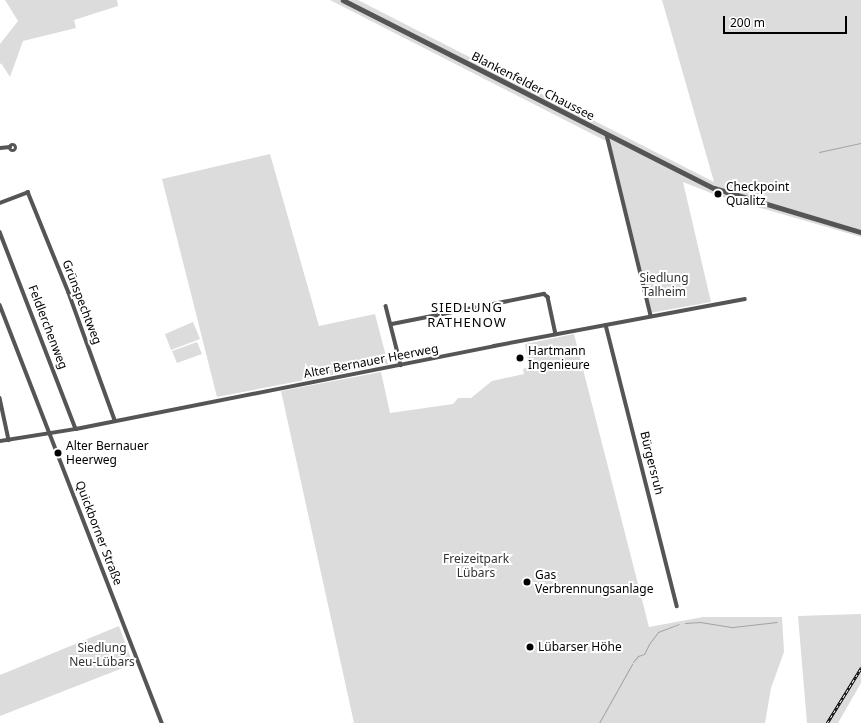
<!DOCTYPE html>
<html>
<head>
<meta charset="utf-8">
<style>
  body { margin:0 }
  #map { position:relative; width:861px; height:723px; overflow:hidden; background:#fff; font-family:"Noto Sans",sans-serif }
  div>[style] { position:absolute }
  [style*='--x'] { left:calc(var(--x)*1px); top:calc(var(--y)*1px); width:calc(var(--w)*1px); rotate:calc(var(--a)*1deg) }
  .green>* { inset:0; background:#dcdcdc }
  .stream>* { height:1px; margin:-0.5px; padding:0 0.5px; transform-origin:0.5px; border-radius:0.5px; background:#a3a3a3 }
  .minor>* { height:3.5px; margin:-1.75px; padding:0 1.75px; transform-origin:1.75px; border-radius:1.75px; background:#555 }
  .minor>.ring { margin:-1.75px; padding:0; box-sizing:content-box; background:none; border:3.5px solid #555; border-radius:50% }
  .tertiary>* { height:4.5px; margin:-2.25px; padding:0 2.25px; transform-origin:2.25px; border-radius:2.25px; background:#555 }
  .rail>* { height:2.5px; margin-top:-1.25px; transform-origin:0; background:repeating-linear-gradient(90deg,#fff 0 3px,#000 0 6px); box-sizing:border-box; border-block:1px solid #000 }
  .dots>* { width:11px; height:11px; translate:-50% -50%; box-sizing:border-box; border:2px solid #fff; border-radius:50% }
  span { translate:-50% -50%; white-space:nowrap; text-align:center; line-height:1.15; -webkit-text-stroke:4px #fff; paint-order:stroke }
  .street-label { font-size:12px; color:#000 }
  .poi-label { font-size:12px; color:#000 }
  .left { translate:0 -50%; text-align:left }
  .park-label { font-size:12px; color:#333 }
  .neighbourhood-label { font-size:13px; color:#000; letter-spacing:1px }
  .scale { position:absolute; left:723px; top:16px; width:124px; height:18px; box-sizing:border-box; border:2px solid #000; border-top:0; padding-left:5px; font-size:12px; line-height:14px; white-space:nowrap; color:#000; -webkit-text-stroke:3px #fff; paint-order:stroke }
</style>
</head>
<body>
<div id="map">
  <div class="green">
    <div style="clip-path:polygon(5px 0,117px 0,118px 6px,74px 20px,76px 28px,23px 41px,10px 77px,1px 63px,0 65px,0 44px,18px 21px)"></div>
    <div style="clip-path:polygon(330px 0,358px 0,714px 182px,662px 0,861px 0,861px 237px,716px 195px,683px 182px,711px 302px,650px 313px,608px 142px)"></div>
    <div style="clip-path:polygon(270px 154px,319px 326px,375px 314px,388px 364px,217px 397px,162px 179px)"></div>
    <div style="clip-path:polygon(193px 322px,200px 339px,171px 350px,165px 334px)"></div>
    <div style="clip-path:polygon(574px 334px,649px 627px,703px 617px,782px 617px,784px 652px,771px 688px,765px 723px,354px 723px,281px 391px,381px 372px,390px 413px,453px 404px,458px 398px,471px 398px,492px 381px,524px 374px,523px 369px,529px 367px,525px 344px)"></div>
    <div style="clip-path:polygon(197px 342px,202px 354px,177px 363px,172px 351px)"></div>
    <div style="clip-path:polygon(861px 614px,861px 683px,838px 723px,807px 723px,798px 616px)"></div>
    <div style="clip-path:polygon(119px 626px,133px 664px,0 716px,0 675px)"></div>
  </div>
  <div class="stream">
    <div style="--x:819;--y:152;--w:43;--a:-12.1"></div>
    <div style="--x:685;--y:623;--w:15;--a:-4"></div>
    <div style="--x:700;--y:622;--w:33;--a:9"></div>
    <div style="--x:733;--y:627;--w:44;--a:-6.5"></div>
    <div style="--x:633;--y:662;--w:8;--a:-50"></div>
    <div style="--x:638;--y:656;--w:6;--a:-18"></div>
    <div style="--x:644;--y:654;--w:11;--a:-63"></div>
    <div style="--x:649;--y:644;--w:15;--a:-53"></div>
    <div style="--x:658;--y:632;--w:22;--a:-21"></div>
    <div style="--x:599;--y:723;--w:68;--a:-60.8"></div>
  </div>
  <div class="minor">
    <div style="--x:607;--y:135;--w:186;--a:76.3"></div>
    <div class="ring" style="left:9.5px;top:144.5px;width:3.5px;height:3.5px"></div>
    <div style="--x:0;--y:148;--w:10;--a:-6"></div>
    <div style="--x:0;--y:203;--w:30;--a:-21"></div>
    <div style="--x:28;--y:192;--w:109;--a:67.9"></div>
    <div style="--x:69;--y:293;--w:135;--a:70.1"></div>
    <div style="--x:0;--y:232;--w:211;--a:68.9"></div>
    <div style="--x:0;--y:305;--w:448;--a:68.8"></div>
    <div style="--x:386;--y:306;--w:61;--a:75.7"></div>
    <div style="--x:392;--y:324;--w:155;--a:-11.2"></div>
    <div style="--x:544;--y:294;--w:5;--a:37"></div>
    <div style="--x:548;--y:297;--w:38;--a:78"></div>
    <div style="--x:606;--y:325;--w:290;--a:75.8"></div>
    <div style="--x:0;--y:398;--w:43;--a:77.9"></div>
    <div style="--x:0;--y:441;--w:77;--a:-9"></div>
    <div style="--x:76;--y:429;--w:426;--a:-11.2"></div>
    <div style="--x:494;--y:346;--w:255;--a:-10.6"></div>
  </div>
  <div class="tertiary">
    <div style="--x:343;--y:0;--w:416;--a:26.9"></div>
    <div style="--x:714;--y:188;--w:153;--a:16.7"></div>
  </div>
  <div class="rail">
    <div style="--x:827;--y:723;--w:65;--a:-58.3"></div>
  </div>
  <div class="dots">
    <div style="left:718px;top:194px;background:#000"></div>
    <div style="left:520px;top:358px;background:#000"></div>
    <div style="left:58px;top:453px;background:#000"></div>
    <div style="left:527px;top:582px;background:#000"></div>
    <div style="left:530px;top:647px;background:#000"></div>
  </div>
  <div class="street-label">
    <span style="left:533px;top:86px;rotate:27deg">Blankenfelder Chaussee</span>
    <span style="left:82px;top:302px;rotate:69deg">Grünspechtweg</span>
    <span style="left:48px;top:327px;rotate:69deg">Feldlerchenweg</span>
    <span style="left:371px;top:361px;rotate:-11deg">Alter Bernauer Heerweg</span>
    <span style="left:652px;top:463px;rotate:76deg">Bürgersruh</span>
    <span style="left:99px;top:533px;rotate:69deg">Quickborner Straße</span>
  </div>
  <div class="poi-label">
    <span class="left" style="left:726px;top:194px">Checkpoint<br>Qualitz</span>
    <span class="left" style="left:528px;top:358px">Hartmann<br>Ingenieure</span>
    <span class="left" style="left:66px;top:453px">Alter Bernauer<br>Heerweg</span>
    <span class="left" style="left:535px;top:582px">Gas<br>Verbrennungsanlage</span>
    <span class="left" style="left:538px;top:647px">Lübarser Höhe</span>
  </div>
  <div class="park-label">
    <span style="left:664px;top:285px">Siedlung<br>Talheim</span>
    <span style="left:476px;top:566px">Freizeitpark<br>Lübars</span>
    <span style="left:102px;top:655px">Siedlung<br>Neu-Lübars</span>
  </div>
  <div class="neighbourhood-label">
    <span style="left:467px;top:315px">SIEDLUNG<br>RATHENOW</span>
  </div>
  <div class="scale">200 m</div>
</div>
</body>
</html>
